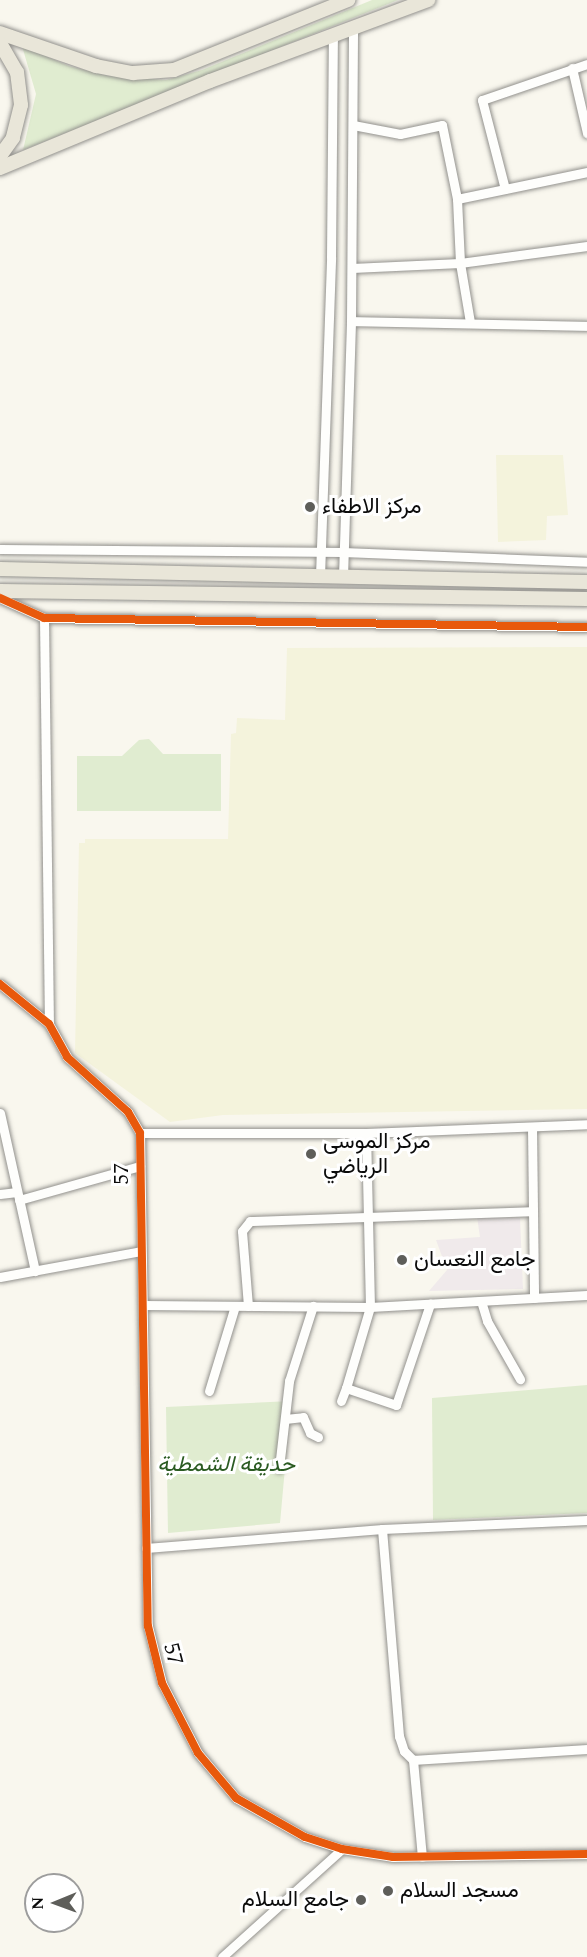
<!DOCTYPE html>
<html>
<head>
<meta charset="utf-8">
<style>
  body { margin:0 }
  #map { position:relative; width:587px; height:1957px; overflow:hidden; background:#f9f7ee; font-family:Spectral,Vazirmatn,serif }
  div>[style] { position:absolute }
  [style*='--x'] { left:calc(var(--x)*1px); top:calc(var(--y)*1px); width:calc(var(--w)*1px); rotate:calc(var(--a)*1deg) }
  .industrial>* { inset:0; background:#f0eaeb }
  .farmland>* { inset:0; background:#f4f3dc }
  .green>* { inset:0; background:#e0ecd0 }
  .roads { filter:drop-shadow(0 0 2px #92918d) drop-shadow(0 0 2px #92918d) }
  .street>* { height:9px; margin:-4.5px; padding:0 4.5px; transform-origin:4.5px; border-radius:4.5px; background:#fefefc }
  .primary>* { height:14px; margin:-7px; padding:0 7px; transform-origin:7px; border-radius:7px; background:#e9e6d9 }
  .cycleway>* { height:8px; margin:-4px; padding:0 4px; transform-origin:4px; border-radius:4px; background:#e8590c }
  .dots>* { width:16px; height:16px; translate:-50% -50%; box-sizing:border-box; border:3px solid #fff; border-radius:50% }
  span { translate:-50% -50%; white-space:nowrap; text-align:center; line-height:1.15; -webkit-text-stroke:6px #fff; paint-order:stroke }
  .poi-label { font-size:22px; color:#0b0b0b }
  .left { translate:0 -50%; text-align:left }
  .right { translate:-100% -50%; text-align:right }
  .street-label { font-size:22px; color:#0b0b0b }
  .park-label { font-size:22px; color:#2b5b22; font-style:italic }
  .north { position:absolute; left:24px; top:1873px; width:60px; height:60px; box-sizing:border-box; background:#fff; border:2px solid #9d9d9d; border-radius:50%; rotate:269deg; font-size:16px; font-weight:700; line-height:24px; text-align:center; color:#0b0b0b }
  .north::after { content:''; display:block; margin:auto; width:21px; height:27px; background:#5e5e5a; clip-path:polygon(50% 0,100% 100%,50% 72%,0 100%) }
</style>
</head>
<body>
<div id="map">
  <div class="industrial">
    <div style="clip-path:polygon(477px 1217px,520px 1218px,523px 1289px,429px 1291px,447px 1270px,436px 1240px,480px 1237px)"></div>
  </div>
  <div class="farmland">
    <div style="clip-path:polygon(496px 455px,563px 455px,568px 515px,547px 516px,546px 540px,498px 542px)"></div>
    <div style="clip-path:polygon(587px 647px,587px 1109px,223px 1115px,170px 1122px,75px 1053px,79px 843px,85px 843px,85px 839px,228px 839px,231px 734px,236px 733px,237px 718px,285px 720px,287px 648px)"></div>
  </div>
  <div class="green">
    <div style="clip-path:polygon(372px 0,398px 0,23px 150px,36px 94px,22px 46px,69px 66px,109px 76px,166px 80px,202px 70px)"></div>
    <div style="clip-path:polygon(149px 739px,163px 754px,221px 754px,221px 811px,77px 811px,77px 756px,122px 756px,139px 740px)"></div>
    <div style="clip-path:polygon(587px 1385px,587px 1513px,433px 1520px,432px 1398px)"></div>
    <div style="clip-path:polygon(291px 1401px,280px 1523px,168px 1533px,166px 1407px)"></div>
  </div>
  <div class="roads">
    <div class="street">
      <div style="--x:572;--y:68;--w:67;--a:77"></div>
      <div style="--x:353;--y:125;--w:48;--a:10.8"></div>
      <div style="--x:400;--y:134;--w:43;--a:-12.1"></div>
      <div style="--x:442;--y:125;--w:76;--a:78.5"></div>
      <div style="--x:457;--y:199;--w:64;--a:87.3"></div>
      <div style="--x:460;--y:263;--w:60;--a:80.4"></div>
      <div style="--x:505;--y:189;--w:92;--a:-104.5"></div>
      <div style="--x:482;--y:100;--w:111;--a:-18.9"></div>
      <div style="--x:457;--y:199;--w:133;--a:-11.7"></div>
      <div style="--x:352;--y:268;--w:108;--a:-2.7"></div>
      <div style="--x:460;--y:263;--w:128;--a:-7.6"></div>
      <div style="--x:351;--y:321;--w:236;--a:1.2"></div>
      <div style="--x:0;--y:549;--w:343;--a:0.5"></div>
      <div style="--x:343;--y:552;--w:244;--a:2.3"></div>
      <div style="--x:320;--y:576;--w:319;--a:-88"></div>
      <div style="--x:331;--y:257;--w:220;--a:-89.5"></div>
      <div style="--x:343;--y:577;--w:256;--a:-88.2"></div>
      <div style="--x:351;--y:321;--w:294;--a:-89.6"></div>
      <div style="--x:0;--y:598;--w:48;--a:24.4"></div>
      <div style="--x:44;--y:618;--w:543;--a:0.95"></div>
      <div style="--x:44;--y:618;--w:406;--a:89.3"></div>
      <div style="--x:0;--y:984;--w:63;--a:39.2"></div>
      <div style="--x:49;--y:1024;--w:38;--a:61"></div>
      <div style="--x:67;--y:1057;--w:82;--a:42"></div>
      <div style="--x:128;--y:1112;--w:24;--a:60"></div>
      <div style="--x:140;--y:1133;--w:493;--a:89.1"></div>
      <div style="--x:148;--y:1626;--w:59;--a:76.2"></div>
      <div style="--x:162;--y:1683;--w:79;--a:62.8"></div>
      <div style="--x:198;--y:1753;--w:59;--a:49.8"></div>
      <div style="--x:236;--y:1798;--w:79;--a:29.5"></div>
      <div style="--x:305;--y:1837;--w:39;--a:18"></div>
      <div style="--x:342;--y:1849;--w:52;--a:8.9"></div>
      <div style="--x:393;--y:1857;--w:194;--a:-0.9"></div>
      <div style="--x:0;--y:1113;--w:162;--a:77.5"></div>
      <div style="--x:532;--y:1127;--w:171;--a:89.3"></div>
      <div style="--x:140;--y:1133;--w:226;--a:0"></div>
      <div style="--x:366;--y:1133;--w:221;--a:-2.3"></div>
      <div style="--x:0;--y:1194;--w:17;--a:-7"></div>
      <div style="--x:19;--y:1200;--w:126;--a:-15.7"></div>
      <div style="--x:0;--y:1277;--w:143;--a:-10.4"></div>
      <div style="--x:481;--y:1301;--w:21;--a:73"></div>
      <div style="--x:487;--y:1321;--w:67;--a:60.4"></div>
      <div style="--x:143;--y:1305;--w:227;--a:0.5"></div>
      <div style="--x:370;--y:1307;--w:217;--a:-3.2"></div>
      <div style="--x:248;--y:1306;--w:75;--a:-94.6"></div>
      <div style="--x:242;--y:1231;--w:13;--a:-51"></div>
      <div style="--x:250;--y:1221;--w:283;--a:-2"></div>
      <div style="--x:346;--y:1388;--w:84;--a:-73.5"></div>
      <div style="--x:370;--y:1307;--w:174;--a:-91.3"></div>
      <div style="--x:209;--y:1391;--w:89;--a:-73"></div>
      <div style="--x:341;--y:1401;--w:14;--a:-69"></div>
      <div style="--x:346;--y:1388;--w:53;--a:18.8"></div>
      <div style="--x:396;--y:1405;--w:107;--a:-71.4"></div>
      <div style="--x:285;--y:1419;--w:18;--a:-6"></div>
      <div style="--x:303;--y:1417;--w:17;--a:66"></div>
      <div style="--x:310;--y:1433;--w:9;--a:27"></div>
      <div style="--x:279;--y:1468;--w:88;--a:-83.4"></div>
      <div style="--x:289;--y:1381;--w:79;--a:-72.3"></div>
      <div style="--x:382;--y:1529;--w:208;--a:85.3"></div>
      <div style="--x:399;--y:1736;--w:16;--a:72"></div>
      <div style="--x:404;--y:1751;--w:13;--a:45"></div>
      <div style="--x:413;--y:1760;--w:174;--a:-3.6"></div>
      <div style="--x:146;--y:1548;--w:237;--a:-4.6"></div>
      <div style="--x:382;--y:1529;--w:205;--a:-2.5"></div>
      <div style="--x:413;--y:1760;--w:97;--a:84.7"></div>
      <div style="--x:222;--y:1957;--w:161;--a:-42"></div>
    </div>
    <div class="primary">
      <div style="--x:0;--y:33;--w:102;--a:19"></div>
      <div style="--x:96;--y:66;--w:38;--a:11"></div>
      <div style="--x:133;--y:73;--w:41;--a:-4.2"></div>
      <div style="--x:174;--y:70;--w:188;--a:-21.9"></div>
      <div style="--x:0;--y:43;--w:34;--a:60"></div>
      <div style="--x:17;--y:72;--w:33;--a:83"></div>
      <div style="--x:21;--y:105;--w:34;--a:104"></div>
      <div style="--x:13;--y:138;--w:22;--a:126"></div>
      <div style="--x:0;--y:168;--w:227;--a:-22.5"></div>
      <div style="--x:210;--y:81;--w:233;--a:-20.4"></div>
      <div style="--x:0;--y:569;--w:587;--a:1.27"></div>
      <div style="--x:0;--y:591;--w:587;--a:0.78"></div>
    </div>
  </div>
  <div class="cycleway">
    <div style="--x:0;--y:598;--w:48;--a:24.4"></div>
    <div style="--x:44;--y:618;--w:543;--a:0.95"></div>
    <div style="--x:0;--y:984;--w:63;--a:39.2"></div>
    <div style="--x:49;--y:1024;--w:38;--a:61"></div>
    <div style="--x:67;--y:1057;--w:82;--a:42"></div>
    <div style="--x:128;--y:1112;--w:24;--a:60"></div>
    <div style="--x:140;--y:1133;--w:493;--a:89.1"></div>
    <div style="--x:148;--y:1626;--w:59;--a:76.2"></div>
    <div style="--x:162;--y:1683;--w:79;--a:62.8"></div>
    <div style="--x:198;--y:1753;--w:59;--a:49.8"></div>
    <div style="--x:236;--y:1798;--w:79;--a:29.5"></div>
    <div style="--x:305;--y:1837;--w:39;--a:18"></div>
    <div style="--x:342;--y:1849;--w:52;--a:8.9"></div>
    <div style="--x:393;--y:1857;--w:194;--a:-0.9"></div>
  </div>
  <div class="dots">
    <div style="left:310px;top:507px;background:#5e5e5a"></div>
    <div style="left:311px;top:1154px;background:#5e5e5a"></div>
    <div style="left:402px;top:1260px;background:#5e5e5a"></div>
    <div style="left:388px;top:1891px;background:#5e5e5a"></div>
    <div style="left:361px;top:1900px;background:#5e5e5a"></div>
  </div>
  <div class="poi-label">
    <span class="left" style="left:322px;top:507px">مركز الاطفاء</span>
    <span class="left" style="left:323px;top:1154px">مركز الموسى<br>الرياضي</span>
    <span class="left" style="left:414px;top:1260px">جامع النعسان</span>
    <span class="left" style="left:400px;top:1891px">مسجد السلام</span>
    <span class="right" style="left:349px;top:1900px">جامع السلام</span>
  </div>
  <div class="street-label">
    <span style="left:122px;top:1174px;rotate:-90deg">57</span>
    <span style="left:173px;top:1654px;rotate:75deg">57</span>
  </div>
  <div class="park-label">
    <span style="left:226px;top:1465px">حديقة الشمطية</span>
  </div>
  <div class="north">N</div>
</div>
</body>
</html>
